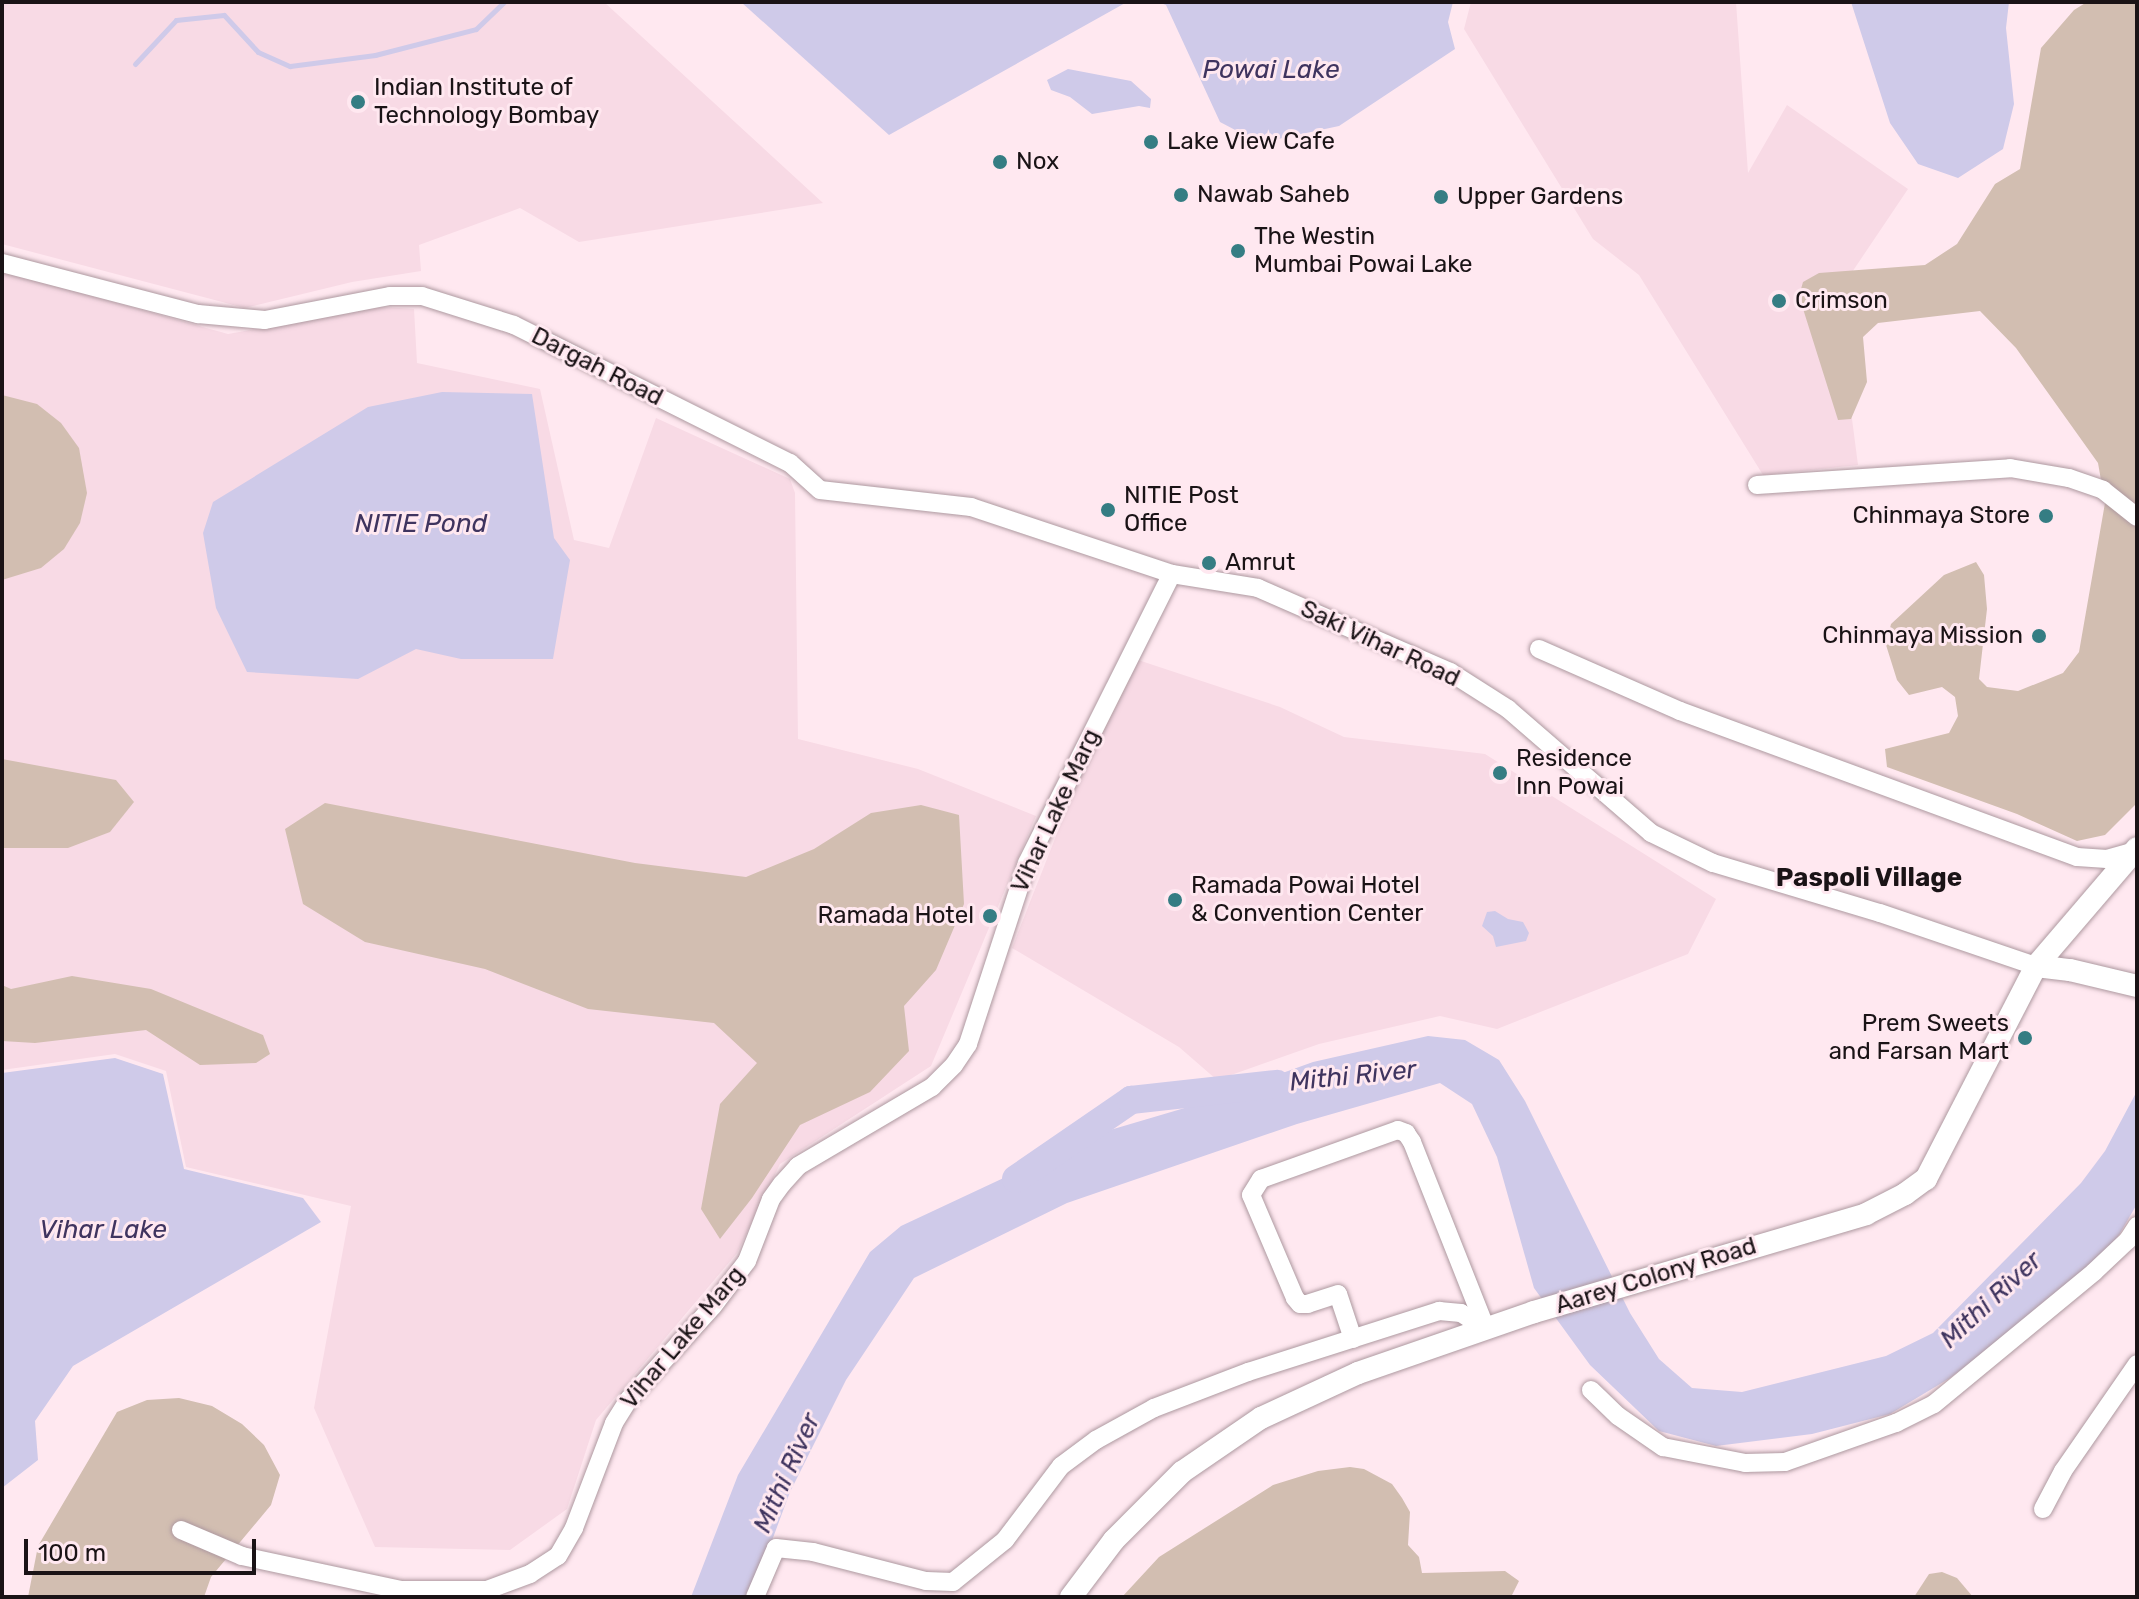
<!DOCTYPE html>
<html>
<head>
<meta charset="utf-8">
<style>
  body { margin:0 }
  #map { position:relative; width:2139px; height:1599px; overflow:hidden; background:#ffe8f0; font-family:Rubik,sans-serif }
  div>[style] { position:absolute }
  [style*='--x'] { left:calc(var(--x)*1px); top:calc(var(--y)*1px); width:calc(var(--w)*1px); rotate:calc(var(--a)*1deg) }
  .built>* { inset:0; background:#f8dae5 }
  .green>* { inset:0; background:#d2beb1 }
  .water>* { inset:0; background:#cfcae9 }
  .stream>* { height:5px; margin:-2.5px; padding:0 2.5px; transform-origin:2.5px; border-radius:2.5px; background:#cfcae9 }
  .river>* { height:28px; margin:-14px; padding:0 14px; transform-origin:14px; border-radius:14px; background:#cfcae9 }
  .roads { filter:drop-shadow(0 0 2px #ae99a0) drop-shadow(0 0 2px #ae99a0) }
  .minor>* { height:18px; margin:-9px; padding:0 9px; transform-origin:9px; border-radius:9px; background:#fff }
  .major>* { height:22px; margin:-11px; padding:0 11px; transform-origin:11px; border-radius:11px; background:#fff }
  .dots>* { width:22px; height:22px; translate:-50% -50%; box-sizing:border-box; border:4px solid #ffe8f0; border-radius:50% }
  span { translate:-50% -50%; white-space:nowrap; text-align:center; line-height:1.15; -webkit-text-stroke:6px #ffe8f0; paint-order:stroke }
  .poi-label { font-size:24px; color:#1a1316 }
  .left { translate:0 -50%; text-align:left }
  .right { translate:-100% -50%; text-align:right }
  .street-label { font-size:24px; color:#1a1316 }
  .water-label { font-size:26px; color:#3f345f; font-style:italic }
  .neighbourhood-label { font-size:26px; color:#1a1316; font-weight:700 }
  .frame { position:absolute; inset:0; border:4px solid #1a1316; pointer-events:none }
  .scale { position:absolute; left:24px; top:1539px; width:232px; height:36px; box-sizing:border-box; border:4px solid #1a1316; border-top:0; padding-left:10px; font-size:24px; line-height:28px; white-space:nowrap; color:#1a1316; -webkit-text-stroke:6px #ffe8f0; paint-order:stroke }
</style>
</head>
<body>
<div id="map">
  <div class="built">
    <div style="clip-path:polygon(2px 2px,604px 2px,823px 203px,579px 242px,520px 208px,419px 245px,421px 271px,352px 282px,245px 308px,2px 244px)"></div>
    <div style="clip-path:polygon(1471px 2px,1736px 2px,1748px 173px,1787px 105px,1908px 189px,1836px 296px,1858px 465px,1763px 475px,1639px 275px,1593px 239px,1464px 29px)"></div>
    <div style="clip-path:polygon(2px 271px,228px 334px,382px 307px,414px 309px,417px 363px,540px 389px,574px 540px,609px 548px,656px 418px,790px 479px,795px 493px,798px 739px,918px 769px,1036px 816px,931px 1066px,780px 1164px,737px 1253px,596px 1420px,567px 1509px,510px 1550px,375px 1547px,314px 1408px,351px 1206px,186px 1167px,166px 1071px,115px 1054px,2px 1070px)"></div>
    <div style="clip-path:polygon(1138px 660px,1280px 707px,1344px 737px,1485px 754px,1716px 899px,1688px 954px,1497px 1029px,1440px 1016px,1319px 1044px,1217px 1080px,1179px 1047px,1012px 948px,1091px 747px)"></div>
  </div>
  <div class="green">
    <div style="clip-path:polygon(2087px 2px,2137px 2px,2137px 803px,2105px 835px,2077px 841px,2017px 814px,1887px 767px,1885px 749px,1949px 733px,1958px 716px,1955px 697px,1942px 687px,1909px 695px,1897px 680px,1886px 645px,1891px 624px,1944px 575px,1976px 562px,1984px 575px,1987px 609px,1979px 679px,1987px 687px,2018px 691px,2063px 673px,2079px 652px,2105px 503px,2098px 463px,2016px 348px,1980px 311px,1878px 323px,1863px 337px,1867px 382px,1851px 419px,1838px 420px,1799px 296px,1803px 282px,1819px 273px,1925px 265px,1957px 244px,1995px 184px,2020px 169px,2041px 48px,2074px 10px)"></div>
    <div style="clip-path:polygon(2px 395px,37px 404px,61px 423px,79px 448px,87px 493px,80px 523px,64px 549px,41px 568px,2px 580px)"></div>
    <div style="clip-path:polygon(2px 759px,116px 780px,134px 802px,110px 832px,68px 848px,2px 848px)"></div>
    <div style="clip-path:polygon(325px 803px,635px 863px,746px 877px,814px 849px,871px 813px,921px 805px,959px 815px,964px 904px,936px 970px,904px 1006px,909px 1051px,870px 1092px,800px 1125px,752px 1198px,720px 1239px,701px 1209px,720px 1104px,757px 1063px,714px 1023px,588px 1009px,485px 969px,365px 942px,303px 904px,285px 829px)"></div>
    <div style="clip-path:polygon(72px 976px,151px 989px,263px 1035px,270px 1054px,256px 1063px,200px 1065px,146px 1030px,35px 1043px,2px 1041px,2px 985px,11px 989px)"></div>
    <div style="clip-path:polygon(179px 1398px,212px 1406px,242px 1424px,264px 1445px,280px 1475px,271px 1505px,211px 1577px,204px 1597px,28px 1597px,38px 1546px,117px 1412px,147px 1400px)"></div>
    <div style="clip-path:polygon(1350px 1467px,1364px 1469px,1392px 1484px,1402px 1498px,1410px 1512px,1408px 1545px,1419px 1557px,1422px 1573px,1505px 1571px,1519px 1581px,1512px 1595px,1122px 1597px,1159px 1557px,1273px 1485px,1318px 1471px)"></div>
    <div style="clip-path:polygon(1942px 1572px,1957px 1578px,1973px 1597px,1914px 1597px,1929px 1574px)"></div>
  </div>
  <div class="water">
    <div style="clip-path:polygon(741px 2px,1127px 2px,889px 135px)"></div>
    <div style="clip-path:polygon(1158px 2px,1453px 2px,1448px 22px,1455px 49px,1339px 126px,1260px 143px,1220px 122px,1166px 5px)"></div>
    <div style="clip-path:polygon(1851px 2px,2009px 2px,2006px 28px,2014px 104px,2003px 149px,1958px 178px,1918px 164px,1890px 123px)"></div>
    <div style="clip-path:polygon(1068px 69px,1131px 81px,1151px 99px,1150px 108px,1139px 106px,1092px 114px,1070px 97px,1051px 90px,1047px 80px)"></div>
    <div style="clip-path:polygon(442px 392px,532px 394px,554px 538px,570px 560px,553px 659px,461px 659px,416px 649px,358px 679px,247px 672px,216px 608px,203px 533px,213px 502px,368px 407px)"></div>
    <div style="clip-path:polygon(1487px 912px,1495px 911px,1508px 919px,1523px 922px,1529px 933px,1526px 941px,1496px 947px,1493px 936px,1482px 926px)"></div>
    <div style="clip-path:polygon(1428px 1036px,1465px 1040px,1499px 1060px,1525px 1101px,1630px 1313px,1659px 1359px,1692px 1388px,1742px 1392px,1886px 1356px,1933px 1333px,2081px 1183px,2105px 1151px,2137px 1091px,2137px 1204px,2116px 1240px,2068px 1288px,1950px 1378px,1890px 1414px,1812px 1434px,1716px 1446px,1659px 1431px,1590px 1365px,1534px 1288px,1497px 1157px,1472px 1104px,1440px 1083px,1297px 1124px,1067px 1203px,914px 1278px,846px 1380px,790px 1492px,751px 1597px,691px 1597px,738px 1475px,870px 1252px,901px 1226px,1100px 1133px,1188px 1107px,1313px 1062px)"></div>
    <div style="clip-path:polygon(115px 1058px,163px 1074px,184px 1169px,303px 1198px,321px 1222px,73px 1366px,35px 1421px,38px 1460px,2px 1488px,2px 1073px)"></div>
  </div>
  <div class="stream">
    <div style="--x:135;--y:64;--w:60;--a:-47"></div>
    <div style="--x:176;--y:20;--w:48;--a:-5.9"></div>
    <div style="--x:224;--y:15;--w:50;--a:47.4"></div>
    <div style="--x:258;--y:52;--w:35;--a:24"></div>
    <div style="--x:290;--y:66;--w:86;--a:-7.4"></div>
    <div style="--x:375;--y:55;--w:104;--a:-14.4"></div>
    <div style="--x:476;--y:29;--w:39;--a:-44"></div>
  </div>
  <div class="river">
    <div style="--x:1016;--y:1179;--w:140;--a:-34.5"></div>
    <div style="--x:1131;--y:1100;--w:147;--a:-6.3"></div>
  </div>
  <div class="roads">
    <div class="minor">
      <div style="--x:2;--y:263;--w:203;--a:14.6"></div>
      <div style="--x:198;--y:314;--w:67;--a:5.1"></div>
      <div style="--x:265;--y:320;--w:127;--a:-10.9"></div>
      <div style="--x:390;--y:296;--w:32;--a:0"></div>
      <div style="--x:422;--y:296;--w:96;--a:17.5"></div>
      <div style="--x:514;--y:325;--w:309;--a:26.6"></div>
      <div style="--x:790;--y:463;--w:40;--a:42"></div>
      <div style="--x:820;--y:490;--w:152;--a:6.4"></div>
      <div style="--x:971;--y:507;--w:212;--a:18.4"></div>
      <div style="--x:1172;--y:574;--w:87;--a:9.2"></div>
      <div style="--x:1258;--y:588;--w:210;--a:23.6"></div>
      <div style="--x:1450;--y:672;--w:69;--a:32.5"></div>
      <div style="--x:1508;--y:709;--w:189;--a:40.9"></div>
      <div style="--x:1651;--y:833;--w:69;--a:25.8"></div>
      <div style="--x:1713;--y:863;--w:174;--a:16.7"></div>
      <div style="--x:1880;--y:913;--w:165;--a:18.8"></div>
      <div style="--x:1757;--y:485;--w:254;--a:-3.8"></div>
      <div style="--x:2010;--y:468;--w:60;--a:9.6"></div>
      <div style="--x:2069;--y:478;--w:36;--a:19"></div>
      <div style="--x:2103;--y:490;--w:43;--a:38.5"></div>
      <div style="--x:1539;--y:649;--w:154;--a:23.7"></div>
      <div style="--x:1680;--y:711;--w:423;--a:20.2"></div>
      <div style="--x:2077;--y:857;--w:30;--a:4"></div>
      <div style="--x:2107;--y:859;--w:26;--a:-16"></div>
      <div style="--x:1353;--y:1339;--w:47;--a:-108.4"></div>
      <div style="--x:1338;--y:1294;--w:32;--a:162"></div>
      <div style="--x:1308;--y:1304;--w:8;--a:180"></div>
      <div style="--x:1300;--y:1304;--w:8;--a:-130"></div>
      <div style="--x:1295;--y:1298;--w:112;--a:-113.1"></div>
      <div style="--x:1251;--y:1195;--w:19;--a:-58"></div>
      <div style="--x:1261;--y:1179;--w:145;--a:-19.7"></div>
      <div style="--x:1398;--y:1130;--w:9;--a:21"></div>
      <div style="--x:1406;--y:1133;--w:11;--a:56"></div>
      <div style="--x:1412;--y:1142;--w:201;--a:68.4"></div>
      <div style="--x:1591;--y:1390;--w:37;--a:44"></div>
      <div style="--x:1618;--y:1416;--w:55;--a:34.6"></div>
      <div style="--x:1663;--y:1447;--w:84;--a:11"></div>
      <div style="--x:1745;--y:1463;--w:40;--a:-1.4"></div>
      <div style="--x:1785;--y:1462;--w:118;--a:-19.4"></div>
      <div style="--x:1896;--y:1423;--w:42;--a:-26.6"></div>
      <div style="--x:1934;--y:1404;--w:207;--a:-39.5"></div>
      <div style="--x:2094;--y:1272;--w:47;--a:-43.3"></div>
      <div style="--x:2128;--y:1240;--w:17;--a:-57"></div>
      <div style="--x:2043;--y:1509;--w:43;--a:-62.2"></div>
      <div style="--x:2063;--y:1471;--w:130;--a:-55.3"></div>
      <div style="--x:181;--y:1530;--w:66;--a:23.1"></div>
      <div style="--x:242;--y:1556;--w:163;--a:12.1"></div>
      <div style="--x:401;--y:1590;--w:86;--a:0"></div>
      <div style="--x:487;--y:1590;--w:46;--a:-20.4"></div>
      <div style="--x:530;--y:1574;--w:33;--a:-33"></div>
      <div style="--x:558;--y:1556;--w:32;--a:-60"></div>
      <div style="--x:574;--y:1528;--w:112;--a:-69.1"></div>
      <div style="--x:614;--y:1423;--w:28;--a:-58"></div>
      <div style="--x:629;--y:1399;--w:125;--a:-47.9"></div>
      <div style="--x:713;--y:1306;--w:56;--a:-52.9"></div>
      <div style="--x:747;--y:1261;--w:66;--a:-68.8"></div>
      <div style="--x:771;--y:1199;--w:19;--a:-54"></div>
      <div style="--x:782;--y:1184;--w:24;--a:-48"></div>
      <div style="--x:798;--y:1166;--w:156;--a:-30.5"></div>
      <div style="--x:932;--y:1087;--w:31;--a:-45"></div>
      <div style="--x:954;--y:1065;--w:25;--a:-56"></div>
      <div style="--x:968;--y:1044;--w:190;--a:-71.9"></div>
      <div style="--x:1027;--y:863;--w:323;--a:-63.4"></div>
      <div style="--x:755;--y:1597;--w:53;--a:-66.8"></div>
      <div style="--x:776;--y:1548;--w:37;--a:6"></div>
      <div style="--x:813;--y:1552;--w:117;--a:14.4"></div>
      <div style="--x:926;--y:1581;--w:27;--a:2"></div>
      <div style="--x:953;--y:1582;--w:67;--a:-38.9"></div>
      <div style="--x:1005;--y:1540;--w:93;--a:-52.9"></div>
      <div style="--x:1061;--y:1466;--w:44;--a:-36.6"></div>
      <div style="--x:1096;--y:1440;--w:66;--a:-28.9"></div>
      <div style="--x:1154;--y:1408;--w:101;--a:-21"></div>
      <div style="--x:1248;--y:1372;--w:201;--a:-17.7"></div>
      <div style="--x:1439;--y:1311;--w:22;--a:5"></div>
      <div style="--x:1461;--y:1313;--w:30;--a:33"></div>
    </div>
    <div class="major">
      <div style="--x:2036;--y:966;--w:34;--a:7"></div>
      <div style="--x:2070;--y:970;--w:69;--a:13.4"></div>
      <div style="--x:1071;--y:1597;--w:71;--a:-53"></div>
      <div style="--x:1114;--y:1540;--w:96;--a:-45"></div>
      <div style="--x:1182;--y:1472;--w:96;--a:-34.4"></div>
      <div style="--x:1261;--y:1418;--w:107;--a:-24.9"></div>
      <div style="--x:1358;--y:1373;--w:186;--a:-19.1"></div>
      <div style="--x:1534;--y:1312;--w:346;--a:-16.4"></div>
      <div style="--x:1866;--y:1214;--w:44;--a:-27.1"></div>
      <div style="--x:1905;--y:1194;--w:26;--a:-36"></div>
      <div style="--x:1926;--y:1179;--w:240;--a:-62.7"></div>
      <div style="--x:2036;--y:966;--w:155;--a:-49.4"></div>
    </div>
  </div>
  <div class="dots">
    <div style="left:358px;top:102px;background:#357d83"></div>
    <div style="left:1151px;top:142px;background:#357d83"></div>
    <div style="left:1000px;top:162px;background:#357d83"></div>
    <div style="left:1181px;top:195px;background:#357d83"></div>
    <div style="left:1441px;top:197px;background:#357d83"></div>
    <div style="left:1238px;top:251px;background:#357d83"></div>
    <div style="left:1779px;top:301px;background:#357d83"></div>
    <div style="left:1108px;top:510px;background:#357d83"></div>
    <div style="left:2046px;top:516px;background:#357d83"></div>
    <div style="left:1209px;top:563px;background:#357d83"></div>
    <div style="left:2039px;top:636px;background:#357d83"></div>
    <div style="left:1500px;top:773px;background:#357d83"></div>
    <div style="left:1175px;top:900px;background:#357d83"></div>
    <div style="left:990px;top:916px;background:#357d83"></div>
    <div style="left:2025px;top:1038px;background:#357d83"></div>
  </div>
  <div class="poi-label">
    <span class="left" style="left:374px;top:102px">Indian Institute of<br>Technology Bombay</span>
    <span class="left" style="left:1167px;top:142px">Lake View Cafe</span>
    <span class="left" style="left:1016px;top:162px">Nox</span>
    <span class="left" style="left:1197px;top:195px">Nawab Saheb</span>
    <span class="left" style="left:1457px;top:197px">Upper Gardens</span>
    <span class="left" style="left:1254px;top:251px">The Westin<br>Mumbai Powai Lake</span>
    <span class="left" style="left:1795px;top:301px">Crimson</span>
    <span class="left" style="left:1124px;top:510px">NITIE Post<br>Office</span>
    <span class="right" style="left:2030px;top:516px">Chinmaya Store</span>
    <span class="left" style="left:1225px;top:563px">Amrut</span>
    <span class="right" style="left:2023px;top:636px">Chinmaya Mission</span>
    <span class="left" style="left:1516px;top:773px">Residence<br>Inn Powai</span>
    <span class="left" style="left:1191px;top:900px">Ramada Powai Hotel<br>&amp; Convention Center</span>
    <span class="right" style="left:974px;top:916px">Ramada Hotel</span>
    <span class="right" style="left:2009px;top:1038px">Prem Sweets<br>and Farsan Mart</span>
  </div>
  <div class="street-label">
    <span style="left:597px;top:367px;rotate:27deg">Dargah Road</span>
    <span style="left:1380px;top:644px;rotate:25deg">Saki Vihar Road</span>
    <span style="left:1056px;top:811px;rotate:-65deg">Vihar Lake Marg</span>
    <span style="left:1656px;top:1276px;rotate:-17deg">Aarey Colony Road</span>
    <span style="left:683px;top:1338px;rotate:-50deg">Vihar Lake Marg</span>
  </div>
  <div class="water-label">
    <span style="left:1271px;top:70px">Powai Lake</span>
    <span style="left:421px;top:524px">NITIE Pond</span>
    <span style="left:1353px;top:1076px;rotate:-6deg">Mithi River</span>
    <span style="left:103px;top:1230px">Vihar Lake</span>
    <span style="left:1991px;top:1300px;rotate:-43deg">Mithi River</span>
    <span style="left:787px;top:1473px;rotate:-66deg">Mithi River</span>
  </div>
  <div class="neighbourhood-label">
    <span style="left:1869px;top:878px">Paspoli Village</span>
  </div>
  <div class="frame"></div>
  <div class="scale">100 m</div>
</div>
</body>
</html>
